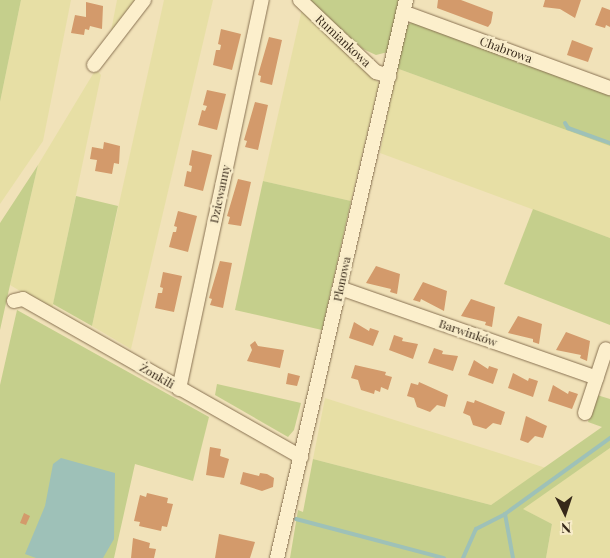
<!DOCTYPE html>
<html>
<head>
<meta charset="utf-8">
<style>
  body { margin:0 }
  #map { position:relative; width:610px; height:558px; overflow:hidden; background:#f1e2b9; font-family:"Playfair Display",serif }
  div>[style] { position:absolute }
  [style*='--x'] { left:calc(var(--x)*1px); top:calc(var(--y)*1px); width:calc(var(--w)*1px); rotate:calc(var(--a)*1deg) }
  .farmland>* { inset:0; background:#e7dfa5 }
  .green>* { inset:0; background:#c5cf8c }
  .water>* { inset:0; background:#9ec1b8 }
  .stream>* { height:4px; margin:-2px; padding:0 2px; transform-origin:2px; border-radius:2px; background:#9ec1b8 }
  .building>* { inset:0; background:#d39a6b }
  .roads { filter:drop-shadow(0 0 1px #887152) drop-shadow(0 0 1px #887152) }
  .minor>* { height:14px; margin:-7px; padding:0 7px; transform-origin:7px; border-radius:7px; background:#fcefcc }
  span { translate:-50% -50%; white-space:nowrap; text-align:center; line-height:1.15; -webkit-text-stroke:5px #f8ecc9; paint-order:stroke }
  .street-label { font-size:12px; color:#362819 }
  .north { position:absolute; left:540px; top:488px; width:50px; height:50px; -webkit-text-stroke:4px #f8ecc9; paint-order:stroke; rotate:176deg; font-size:14px; font-weight:700; line-height:20px; text-align:center; color:#362819 }
  .north::after { content:''; display:block; margin:auto; width:18px; height:22px; background:#362819; clip-path:polygon(50% 0,100% 100%,50% 72%,0 100%) }
</style>
</head>
<body>
<div id="map">
  <div class="farmland">
    <div style="clip-path:polygon(21px 0,71px 0,43px 141px,0 204px,0 102px)"></div>
    <div style="clip-path:polygon(117px 0,137px 0,111px 31px)"></div>
    <div style="clip-path:polygon(164px 0,213px 0,131px 349px,92px 326px)"></div>
    <div style="clip-path:polygon(302px 9px,379px 83px,351px 201px,263px 181px)"></div>
    <div style="clip-path:polygon(396px 68px,610px 146px,610px 238px,380px 153px)"></div>
    <div style="clip-path:polygon(96px 69px,101px 75px,52px 310px,10px 285px,38px 165px)"></div>
    <div style="clip-path:polygon(325px 398px,546px 468px,491px 505px,313px 459px)"></div>
    <div style="clip-path:polygon(610px 448px,610px 558px,546px 558px,552px 524px,522px 509px)"></div>
  </div>
  <div class="green">
    <div style="clip-path:polygon(0 0,21px 0,0 102px)"></div>
    <div style="clip-path:polygon(306px 0,399px 0,388px 52px,376px 55px,363px 49px)"></div>
    <div style="clip-path:polygon(415px 21px,610px 93px,610px 146px,396px 68px,405px 26px)"></div>
    <div style="clip-path:polygon(38px 165px,10px 285px,0 330px,0 223px)"></div>
    <div style="clip-path:polygon(263px 181px,351px 201px,322px 330px,235px 310px)"></div>
    <div style="clip-path:polygon(76px 196px,118px 206px,92px 326px,53px 304px)"></div>
    <div style="clip-path:polygon(533px 209px,610px 238px,610px 325px,504px 284px)"></div>
    <div style="clip-path:polygon(17px 310px,209px 417px,193px 481px,135px 464px,114px 558px,0 558px,0 385px)"></div>
    <div style="clip-path:polygon(217px 384px,301px 403px,294px 430px,288px 437px,215px 395px)"></div>
    <div style="clip-path:polygon(597px 395px,610px 399px,610px 448px,523px 509px,552px 524px,546px 558px,290px 558px,298px 510px,303px 512px,313px 459px,491px 505px,602px 427px,588px 422px)"></div>
  </div>
  <div class="water">
    <div style="clip-path:polygon(61px 458px,115px 473px,114px 539px,103px 558px,36px 558px,25px 554px,45px 506px,53px 464px)"></div>
  </div>
  <div class="stream">
    <div style="--x:565;--y:123;--w:6;--a:59"></div>
    <div style="--x:568;--y:128;--w:45;--a:19.7"></div>
    <div style="--x:505;--y:514;--w:45;--a:79.7"></div>
    <div style="--x:296;--y:519;--w:153;--a:14.8"></div>
    <div style="--x:463;--y:558;--w:32;--a:-66"></div>
    <div style="--x:476;--y:529;--w:33;--a:-27"></div>
    <div style="--x:505;--y:514;--w:130;--a:-35.9"></div>
  </div>
  <div class="building">
    <div style="clip-path:polygon(438px 0,461px 0,493px 12px,491px 23px,488px 27px,437px 8px)"></div>
    <div style="clip-path:polygon(545px 0,581px 0,575px 18px,560px 9px,543px 7px)"></div>
    <div style="clip-path:polygon(86px 2px,103px 6px,102px 29px,90px 26px,89px 30px,85px 29px,84px 35px,71px 33px,75px 15px,86px 17px)"></div>
    <div style="clip-path:polygon(602px 7px,610px 10px,610px 27px,606px 25px,605px 28px,595px 25px)"></div>
    <div style="clip-path:polygon(221px 29px,241px 34px,232px 70px,213px 65px,216px 50px,220px 50px,221px 45px,218px 44px)"></div>
    <div style="clip-path:polygon(269px 37px,282px 40px,272px 85px,260px 82px,261px 76px,258px 75px)"></div>
    <div style="clip-path:polygon(572px 40px,593px 48px,588px 62px,567px 55px)"></div>
    <div style="clip-path:polygon(207px 90px,226px 94px,217px 130px,198px 125px,202px 110px,205px 111px,207px 106px,203px 105px)"></div>
    <div style="clip-path:polygon(255px 102px,268px 105px,258px 150px,245px 147px,247px 141px,244px 140px)"></div>
    <div style="clip-path:polygon(104px 142px,120px 146px,119px 164px,114px 163px,112px 174px,95px 171px,97px 160px,90px 159px,92px 147px,103px 149px)"></div>
    <div style="clip-path:polygon(192px 150px,212px 155px,203px 191px,184px 186px,187px 171px,191px 172px,192px 166px,189px 165px)"></div>
    <div style="clip-path:polygon(238px 179px,251px 182px,241px 226px,228px 224px,230px 217px,227px 216px)"></div>
    <div style="clip-path:polygon(178px 211px,197px 216px,188px 252px,169px 247px,173px 232px,176px 232px,177px 227px,174px 226px)"></div>
    <div style="clip-path:polygon(220px 261px,232px 263px,223px 308px,210px 305px,212px 299px,209px 298px)"></div>
    <div style="clip-path:polygon(376px 266px,400px 274px,397px 294px,390px 292px,391px 289px,366px 283px)"></div>
    <div style="clip-path:polygon(163px 272px,182px 276px,174px 312px,155px 308px,158px 293px,162px 293px,163px 288px,160px 287px)"></div>
    <div style="clip-path:polygon(423px 282px,447px 291px,444px 311px,421px 299px,420px 302px,413px 300px)"></div>
    <div style="clip-path:polygon(471px 299px,495px 307px,492px 327px,485px 325px,486px 322px,461px 316px)"></div>
    <div style="clip-path:polygon(518px 316px,542px 324px,539px 344px,533px 342px,533px 339px,508px 333px)"></div>
    <div style="clip-path:polygon(354px 322px,369px 331px,370px 328px,379px 331px,373px 346px,349px 338px)"></div>
    <div style="clip-path:polygon(566px 332px,590px 341px,587px 361px,580px 358px,581px 355px,556px 350px)"></div>
    <div style="clip-path:polygon(394px 335px,403px 338px,402px 341px,418px 344px,413px 359px,389px 350px)"></div>
    <div style="clip-path:polygon(255px 341px,258px 346px,284px 350px,280px 368px,247px 361px,252px 350px,250px 345px)"></div>
    <div style="clip-path:polygon(434px 348px,443px 351px,442px 354px,458px 356px,453px 371px,428px 363px)"></div>
    <div style="clip-path:polygon(474px 360px,488px 369px,489px 366px,498px 369px,493px 384px,468px 375px)"></div>
    <div style="clip-path:polygon(355px 365px,386px 372px,385px 375px,392px 377px,388px 390px,381px 387px,380px 392px,375px 390px,374px 394px,361px 390px,358px 380px,351px 378px)"></div>
    <div style="clip-path:polygon(288px 373px,300px 376px,297px 386px,286px 384px)"></div>
    <div style="clip-path:polygon(513px 373px,528px 381px,529px 378px,538px 381px,533px 397px,508px 388px)"></div>
    <div style="clip-path:polygon(419px 382px,448px 395px,445px 407px,437px 405px,430px 412px,417px 407px,414px 398px,407px 396px,411px 383px,418px 385px)"></div>
    <div style="clip-path:polygon(553px 385px,568px 394px,569px 391px,578px 394px,572px 409px,548px 401px)"></div>
    <div style="clip-path:polygon(475px 400px,505px 412px,501px 425px,493px 423px,486px 429px,473px 425px,470px 416px,463px 413px,467px 401px,474px 403px)"></div>
    <div style="clip-path:polygon(526px 416px,547px 426px,543px 438px,535px 436px,528px 443px,520px 440px)"></div>
    <div style="clip-path:polygon(210px 447px,221px 449px,220px 456px,229px 459px,224px 478px,206px 475px)"></div>
    <div style="clip-path:polygon(243px 472px,259px 476px,260px 473px,267px 474px,274px 478px,273px 487px,262px 491px,240px 484px)"></div>
    <div style="clip-path:polygon(147px 493px,168px 498px,167px 503px,173px 504px,167px 527px,162px 526px,161px 531px,139px 526px,140px 522px,134px 521px,140px 495px,146px 497px)"></div>
    <div style="clip-path:polygon(24px 513px,30px 516px,26px 525px,20px 523px)"></div>
    <div style="clip-path:polygon(219px 534px,255px 542px,250px 558px,215px 558px)"></div>
    <div style="clip-path:polygon(133px 538px,150px 543px,149px 548px,156px 549px,154px 558px,131px 558px)"></div>
  </div>
  <div class="roads">
    <div class="minor">
      <div style="--x:300;--y:0;--w:105;--a:43.5"></div>
      <div style="--x:376;--y:72;--w:14;--a:17"></div>
      <div style="--x:403;--y:12;--w:221;--a:20.2"></div>
      <div style="--x:94;--y:65;--w:82;--a:-52.4"></div>
      <div style="--x:340;--y:288;--w:272;--a:19.3"></div>
      <div style="--x:14;--y:301;--w:9;--a:-13"></div>
      <div style="--x:23;--y:299;--w:320;--a:29.6"></div>
      <div style="--x:179;--y:389;--w:398;--a:-78"></div>
      <div style="--x:585;--y:413;--w:67;--a:-71.8"></div>
      <div style="--x:277;--y:558;--w:573;--a:-76.98"></div>
    </div>
  </div>
  <div class="street-label">
    <span style="left:343px;top:41px;rotate:43deg">Rumiankowa</span>
    <span style="left:506px;top:50px;rotate:20deg">Chabrowa</span>
    <span style="left:220px;top:194px;rotate:-78deg">Dziewanny</span>
    <span style="left:342px;top:279px;rotate:-78deg">Plonowa</span>
    <span style="left:468px;top:333px;rotate:19deg">Barwinków</span>
    <span style="left:157px;top:376px;rotate:30deg">Żonkili</span>
  </div>
  <div class="north">N</div>
</div>
</body>
</html>
